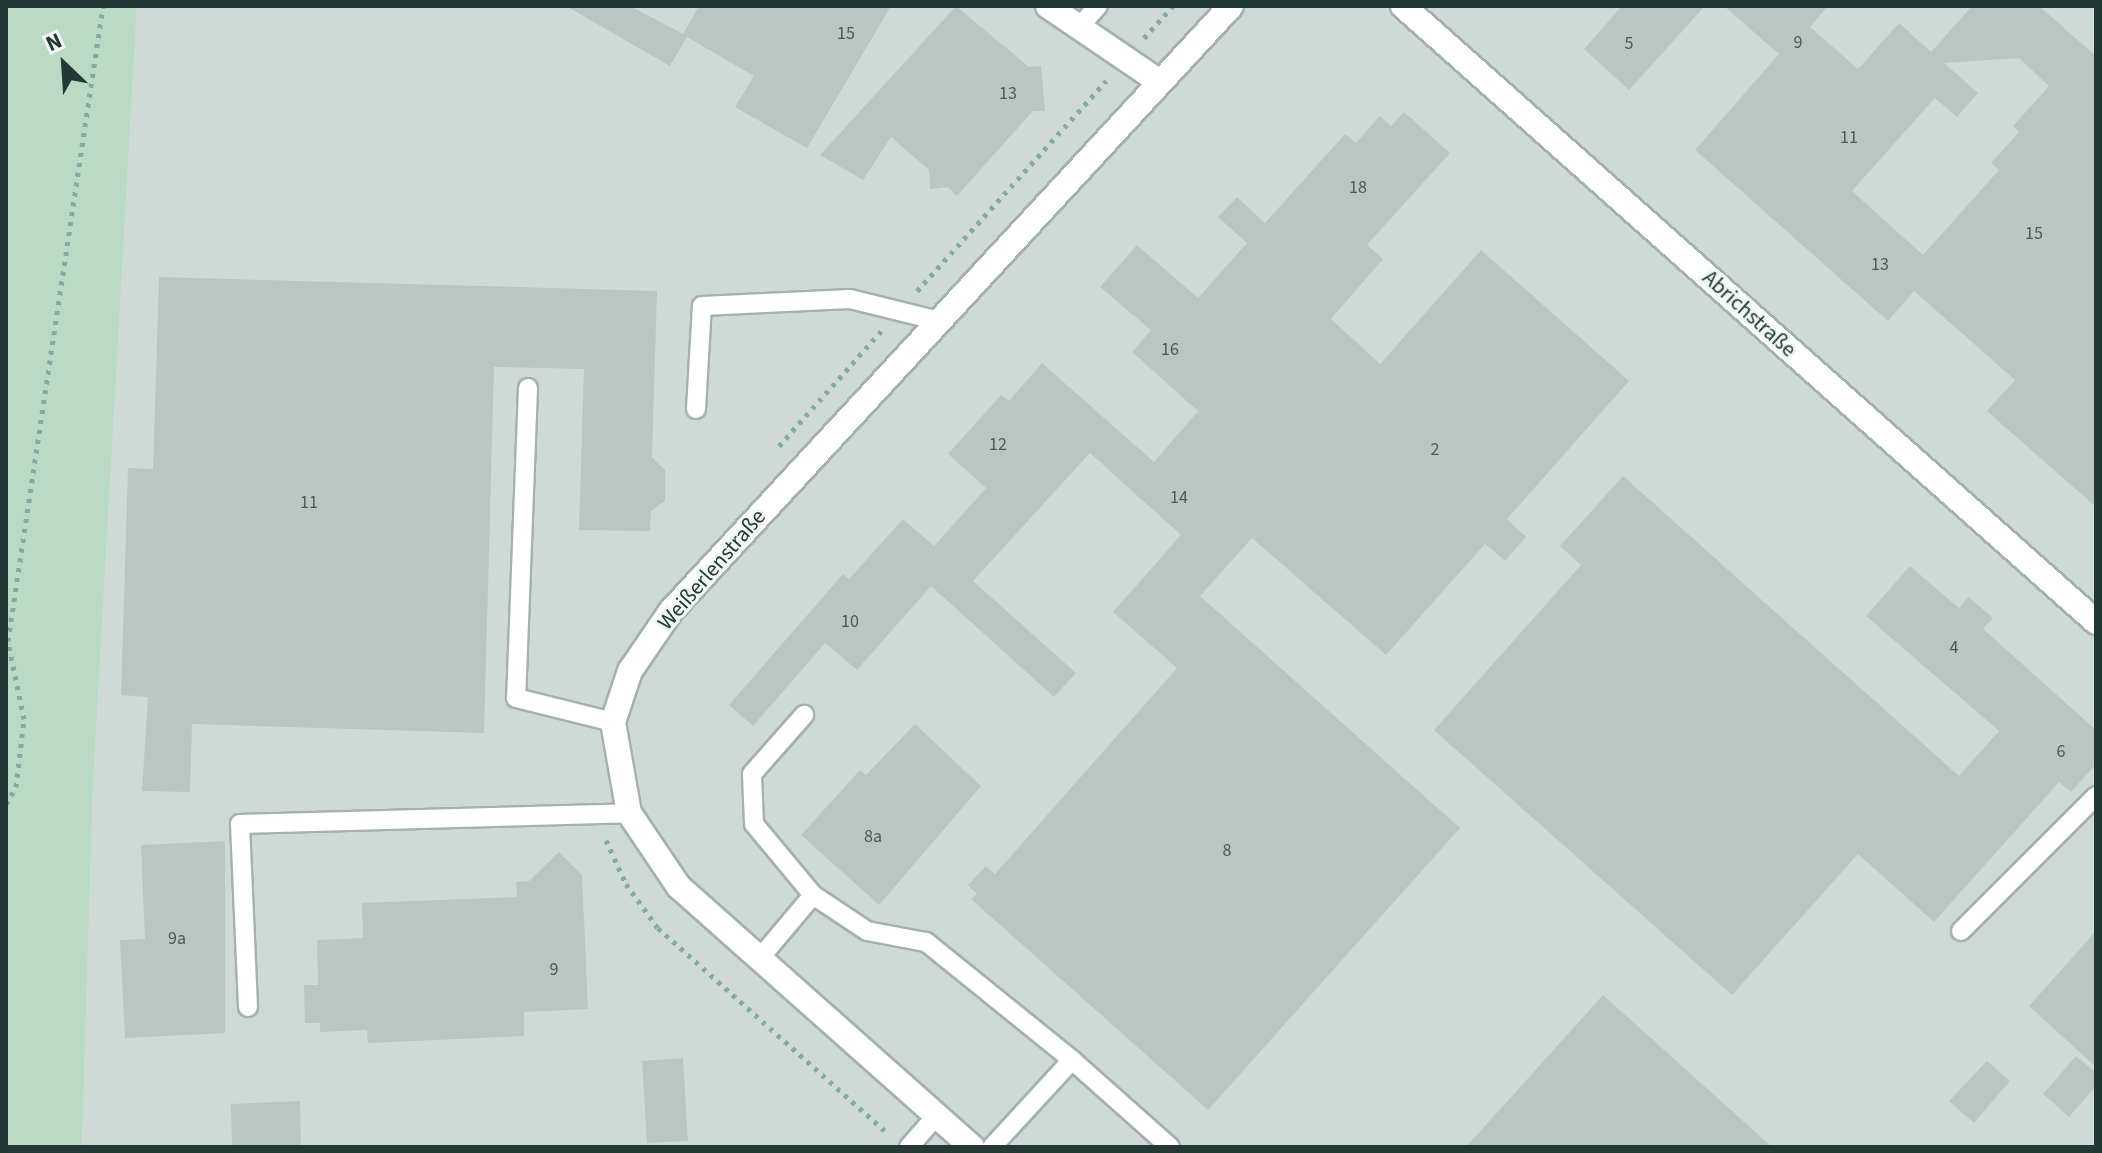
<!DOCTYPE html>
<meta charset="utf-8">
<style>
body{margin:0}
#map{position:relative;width:2102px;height:1153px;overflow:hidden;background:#e1eae7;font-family:"Source Sans 3",sans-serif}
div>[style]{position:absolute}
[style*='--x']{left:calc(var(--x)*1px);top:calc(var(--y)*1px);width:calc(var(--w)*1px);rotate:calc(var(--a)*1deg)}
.built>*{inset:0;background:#cfdad6}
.green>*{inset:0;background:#bbdac6}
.building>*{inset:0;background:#b9c7c3}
.path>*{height:5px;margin-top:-2.5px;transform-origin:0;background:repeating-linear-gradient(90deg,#83aba2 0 4px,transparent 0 10px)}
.roads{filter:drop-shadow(2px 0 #a4b1ae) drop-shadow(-2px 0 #a4b1ae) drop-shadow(0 2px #a4b1ae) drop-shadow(0 -2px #a4b1ae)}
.service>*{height:18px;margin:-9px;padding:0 9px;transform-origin:9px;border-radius:9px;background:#fff}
.minor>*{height:24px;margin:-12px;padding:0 12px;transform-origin:12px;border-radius:12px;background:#fff}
span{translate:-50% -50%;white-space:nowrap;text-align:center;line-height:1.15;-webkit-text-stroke:6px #f1f7f4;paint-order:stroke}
.number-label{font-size:18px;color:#485c58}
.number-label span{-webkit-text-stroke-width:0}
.street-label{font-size:22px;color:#233935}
.frame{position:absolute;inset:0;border:8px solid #233935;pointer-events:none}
.north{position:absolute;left:24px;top:24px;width:80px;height:80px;-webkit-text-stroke:6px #f1f7f4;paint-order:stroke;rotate:335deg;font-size:22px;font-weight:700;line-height:32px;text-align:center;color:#233935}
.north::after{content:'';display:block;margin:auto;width:28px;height:36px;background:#233935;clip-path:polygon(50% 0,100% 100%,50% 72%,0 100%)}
</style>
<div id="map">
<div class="built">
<i style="clip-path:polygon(137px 6px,2096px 6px,2096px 1147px,82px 1147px,93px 787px)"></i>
</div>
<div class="green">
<i style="clip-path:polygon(6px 6px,137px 6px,93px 787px,82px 1147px,6px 1147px)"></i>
</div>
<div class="building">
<i style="clip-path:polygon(566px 6px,630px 6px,683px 34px,699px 6px,891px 6px,807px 148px,735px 107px,754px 76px,687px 37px,670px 66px)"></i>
<i style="clip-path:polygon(956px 6px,1029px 67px,1041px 66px,1045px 111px,1033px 111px,957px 196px,948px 187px,930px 189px,929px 170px,891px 137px,863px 180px,820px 155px)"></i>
<i style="clip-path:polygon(1622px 6px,1705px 6px,1629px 90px,1584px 49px)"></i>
<i style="clip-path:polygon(evenodd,1724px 6px,1828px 6px,1810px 27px,1858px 69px,1899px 23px,1931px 52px,1972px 6px,2039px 6px,2096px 56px,2096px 507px,1987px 411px,2015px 380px,1914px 291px,1888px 321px,1695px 150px,1779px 54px,1724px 6px,2019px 58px,2049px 86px,2013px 126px,2019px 132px,1991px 163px,1999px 170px,1923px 255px,1852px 191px,1935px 98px,1957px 117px,1978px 93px,1944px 63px,2019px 58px)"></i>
<i style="clip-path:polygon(1404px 112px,1450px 153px,1367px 245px,1383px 259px,1331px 319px,1380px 364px,1481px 250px,1629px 381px,1507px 519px,1526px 537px,1505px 561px,1485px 544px,1386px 655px,1252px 538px,1200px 596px,1460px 828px,1208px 1110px,971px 899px,977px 894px,968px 885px,986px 866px,995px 874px,1177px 668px,1113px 612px,1181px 535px,1090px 453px,973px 581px,1076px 673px,1054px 697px,931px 586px,857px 670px,825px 643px,753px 726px,729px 705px,843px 574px,849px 579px,903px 519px,934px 546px,986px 488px,948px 454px,1001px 395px,1009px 401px,1042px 363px,1154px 462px,1198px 411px,1132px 352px,1151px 330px,1100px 287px,1137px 245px,1198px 298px,1247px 243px,1218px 217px,1237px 197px,1265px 223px,1345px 134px,1356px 143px,1380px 116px,1391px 126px)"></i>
<i style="clip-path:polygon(159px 277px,657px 291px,652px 457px,665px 470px,665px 501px,651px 511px,650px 531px,579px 530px,584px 369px,494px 367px,484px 733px,192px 724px,190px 792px,142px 791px,148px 697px,121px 695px,128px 468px,153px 469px)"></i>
<i style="clip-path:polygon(1623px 476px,1959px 776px,1999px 731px,1866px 616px,1910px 566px,1959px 608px,1968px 597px,1993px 618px,1983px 629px,2096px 730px,2096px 764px,2071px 792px,2059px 782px,1934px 922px,1858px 854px,1732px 995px,1434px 730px,1581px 565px,1560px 546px)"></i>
<i style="clip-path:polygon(915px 724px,981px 786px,879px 905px,801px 835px,860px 770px,866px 775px)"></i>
<i style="clip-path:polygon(225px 841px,225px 1033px,125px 1038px,120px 940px,145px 939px,141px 845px)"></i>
<i style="clip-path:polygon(559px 852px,582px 875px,588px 1009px,524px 1012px,524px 1036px,368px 1043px,367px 1030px,320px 1032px,320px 1023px,305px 1023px,304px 985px,318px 985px,317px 940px,363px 938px,362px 903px,517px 897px,516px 882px,529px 881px)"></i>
<i style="clip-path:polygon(2096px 931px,2096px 1067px,2029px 1006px)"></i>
<i style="clip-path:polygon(1603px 995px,1772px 1147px,1466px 1147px)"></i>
<i style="clip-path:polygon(2076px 1056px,2096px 1073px,2096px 1086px,2069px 1117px,2043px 1094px)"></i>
<i style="clip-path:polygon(683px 1058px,688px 1141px,647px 1143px,642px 1061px)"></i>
<i style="clip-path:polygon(1987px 1061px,2010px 1081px,1974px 1123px,1949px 1101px)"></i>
<i style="clip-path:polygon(300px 1101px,301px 1147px,232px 1147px,231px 1104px)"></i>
</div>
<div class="path">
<i style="--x:1144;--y:38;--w:43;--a:-47.8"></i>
<i style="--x:917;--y:291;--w:283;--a:-48"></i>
<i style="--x:779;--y:446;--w:154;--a:-48.4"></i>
<i style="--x:6;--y:804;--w:20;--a:-60"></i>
<i style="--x:16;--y:787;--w:68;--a:-83.3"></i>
<i style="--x:24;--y:719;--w:80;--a:-101.6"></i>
<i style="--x:8;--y:641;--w:642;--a:-81.49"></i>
<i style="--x:606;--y:840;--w:48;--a:65.6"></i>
<i style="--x:626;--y:884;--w:54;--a:54"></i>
<i style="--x:658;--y:928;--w:307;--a:41.8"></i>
</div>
<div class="roads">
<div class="service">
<i style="--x:1079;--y:27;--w:28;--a:-48"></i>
<i style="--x:528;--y:388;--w:310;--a:92.2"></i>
<i style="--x:516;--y:698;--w:100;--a:13.9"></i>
<i style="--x:696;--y:409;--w:103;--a:-86.7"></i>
<i style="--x:702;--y:306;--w:148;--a:-2.7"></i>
<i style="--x:850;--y:299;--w:92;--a:13.9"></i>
<i style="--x:813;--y:895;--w:65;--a:33.7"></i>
<i style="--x:867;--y:931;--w:60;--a:10.6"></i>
<i style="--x:926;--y:942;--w:188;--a:38.9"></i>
<i style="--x:1961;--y:931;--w:191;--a:-45"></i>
<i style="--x:760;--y:958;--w:82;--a:-49.9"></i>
<i style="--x:813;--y:895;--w:92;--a:-129.7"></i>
<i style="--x:754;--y:824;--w:50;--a:-92.3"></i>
<i style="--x:752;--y:774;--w:79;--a:-48.6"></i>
<i style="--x:248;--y:1007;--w:183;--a:-92.5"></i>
<i style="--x:240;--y:824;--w:389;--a:-1.6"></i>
<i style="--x:909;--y:1147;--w:41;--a:-48.9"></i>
<i style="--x:992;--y:1147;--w:118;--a:-47.4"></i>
<i style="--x:1072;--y:1060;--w:131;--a:41.6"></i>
</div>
<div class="minor">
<i style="--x:1048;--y:6;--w:135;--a:34.2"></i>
<i style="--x:1403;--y:6;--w:927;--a:41.63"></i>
<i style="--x:972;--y:1147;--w:392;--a:-138.4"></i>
<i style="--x:679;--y:887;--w:89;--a:-124"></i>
<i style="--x:629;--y:813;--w:92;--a:-100"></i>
<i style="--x:613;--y:722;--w:54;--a:-71.6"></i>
<i style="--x:630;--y:671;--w:73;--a:-55.7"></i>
<i style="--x:671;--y:611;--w:824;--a:-47.21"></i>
</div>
</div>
<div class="number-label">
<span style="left:846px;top:34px">15</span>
<span style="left:1798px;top:43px">9</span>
<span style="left:1629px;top:44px">5</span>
<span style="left:1008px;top:94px">13</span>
<span style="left:1849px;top:138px">11</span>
<span style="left:1358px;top:188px">18</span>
<span style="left:2034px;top:234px">15</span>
<span style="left:1880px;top:265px">13</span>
<span style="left:1170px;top:350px">16</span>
<span style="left:998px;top:445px">12</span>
<span style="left:1435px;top:450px">2</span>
<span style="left:1179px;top:498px">14</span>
<span style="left:309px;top:503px">11</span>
<span style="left:850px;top:622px">10</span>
<span style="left:1954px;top:648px">4</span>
<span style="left:2061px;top:752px">6</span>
<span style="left:873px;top:837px">8a</span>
<span style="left:1227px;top:851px">8</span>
<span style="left:177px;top:939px">9a</span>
<span style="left:554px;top:970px">9</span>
</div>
<div class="street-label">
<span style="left:1749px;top:314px;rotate:42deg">Abrichstraße</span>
<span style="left:712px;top:570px;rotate:-49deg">Weißerlenstraße</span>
</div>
<div class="frame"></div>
<div class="north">N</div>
</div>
